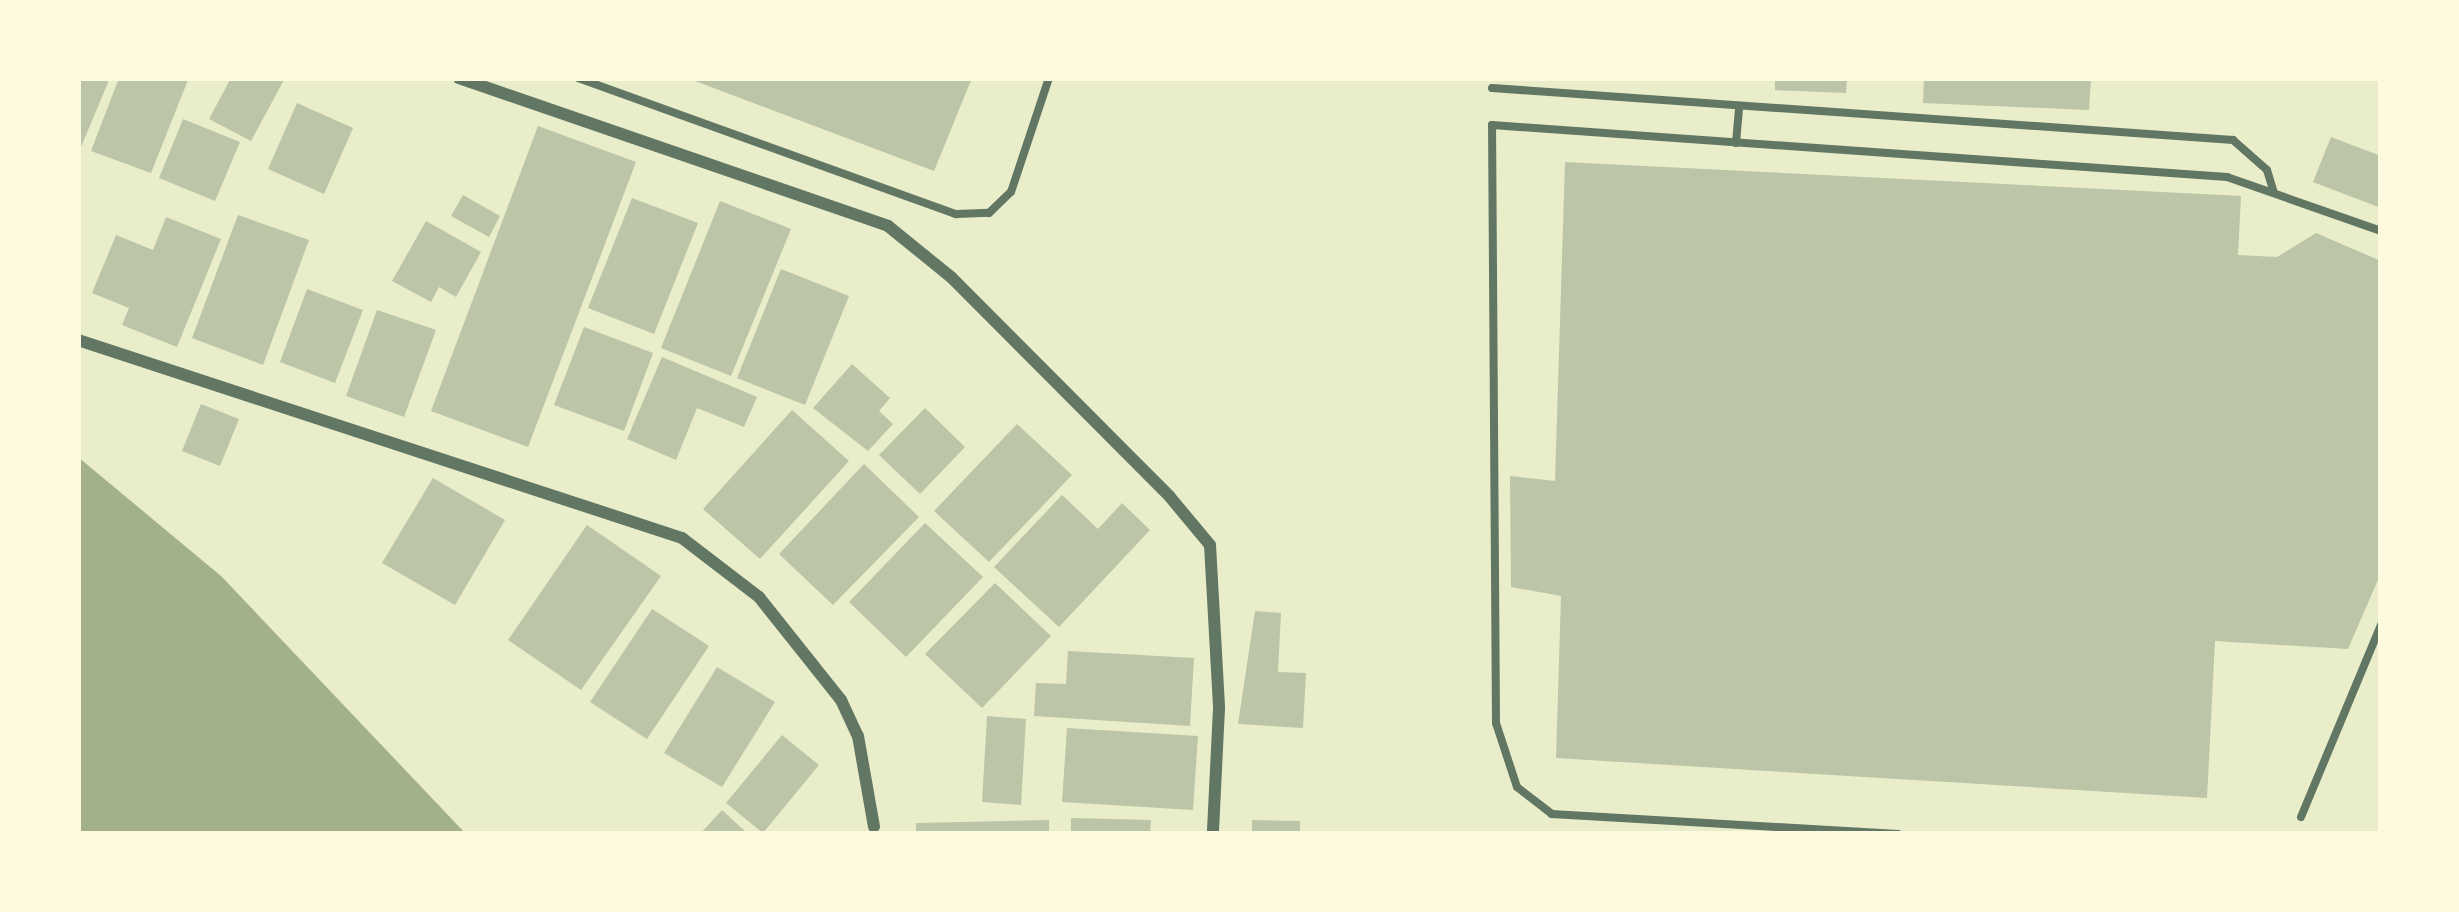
<!DOCTYPE html>
<style>
body{margin:0}
#map{position:relative;width:2459px;height:912px;overflow:hidden;background:#e9edc9;font-family:"Source Serif 4",serif}
div>[style]{position:absolute}
[style*='--x']{left:calc(var(--x)*1px);top:calc(var(--y)*1px);width:calc(var(--w)*1px);rotate:calc(var(--a)*1deg)}
.water>*{inset:0;background:#a3b18a}
.building>*{inset:0;background:#bcc5a7}
.service>*{height:8px;margin:-4px;padding:0 4px;transform-origin:4px;border-radius:4px;background:#617663}
.minor>*{height:12px;margin:-6px;padding:0 6px;transform-origin:6px;border-radius:6px;background:#617663}
span{translate:-50% -50%;white-space:nowrap;text-align:center;line-height:1.15;-webkit-text-stroke:12px #fefae0;paint-order:stroke}
.frame{position:absolute;inset:0;border:81px solid #fefae0;pointer-events:none}
</style>
<div id="map">
<div class="water">
<i style="clip-path:polygon(78px 457px,221px 576px,466px 834px,78px 834px)"></i>
</div>
<div class="building">
<i style="clip-path:polygon(78px 78px,110px 78px,78px 154px)"></i>
<i style="clip-path:polygon(119px 78px,188px 80px,151px 173px,91px 151px)"></i>
<i style="clip-path:polygon(231px 78px,285px 78px,251px 141px,209px 119px)"></i>
<i style="clip-path:polygon(687px 78px,972px 78px,934px 171px)"></i>
<i style="clip-path:polygon(1775px 78px,1847px 78px,1846px 93px,1775px 90px)"></i>
<i style="clip-path:polygon(1924px 78px,2091px 78px,2089px 110px,1923px 103px)"></i>
<i style="clip-path:polygon(297px 103px,353px 128px,324px 194px,268px 169px)"></i>
<i style="clip-path:polygon(183px 119px,240px 142px,215px 201px,159px 178px)"></i>
<i style="clip-path:polygon(538px 126px,636px 162px,528px 447px,431px 411px)"></i>
<i style="clip-path:polygon(2331px 137px,2381px 156px,2381px 208px,2313px 182px)"></i>
<i style="clip-path:polygon(1565px 162px,2241px 196px,2238px 255px,2277px 257px,2316px 233px,2381px 261px,2381px 573px,2348px 649px,2215px 641px,2207px 798px,1556px 758px,1561px 596px,1511px 587px,1510px 476px,1555px 481px)"></i>
<i style="clip-path:polygon(463px 195px,500px 216px,489px 237px,451px 216px)"></i>
<i style="clip-path:polygon(632px 198px,698px 223px,654px 334px,588px 308px)"></i>
<i style="clip-path:polygon(720px 201px,791px 229px,731px 376px,661px 348px)"></i>
<i style="clip-path:polygon(238px 215px,309px 240px,263px 365px,192px 338px)"></i>
<i style="clip-path:polygon(166px 217px,221px 239px,177px 347px,122px 325px,129px 308px,92px 293px,116px 235px,153px 250px)"></i>
<i style="clip-path:polygon(426px 221px,481px 252px,456px 297px,439px 287px,431px 302px,392px 281px)"></i>
<i style="clip-path:polygon(781px 269px,849px 296px,805px 405px,737px 378px)"></i>
<i style="clip-path:polygon(307px 289px,363px 310px,335px 383px,280px 362px)"></i>
<i style="clip-path:polygon(377px 310px,436px 330px,404px 417px,346px 396px)"></i>
<i style="clip-path:polygon(584px 327px,653px 353px,624px 431px,554px 405px)"></i>
<i style="clip-path:polygon(662px 357px,757px 397px,744px 427px,697px 408px,676px 460px,627px 439px)"></i>
<i style="clip-path:polygon(852px 364px,890px 398px,879px 411px,893px 424px,868px 451px,813px 408px)"></i>
<i style="clip-path:polygon(201px 404px,239px 419px,220px 466px,182px 451px)"></i>
<i style="clip-path:polygon(925px 408px,965px 447px,920px 494px,879px 455px)"></i>
<i style="clip-path:polygon(792px 410px,849px 461px,760px 559px,703px 509px)"></i>
<i style="clip-path:polygon(1017px 424px,1072px 475px,989px 562px,934px 511px)"></i>
<i style="clip-path:polygon(864px 464px,919px 517px,833px 605px,779px 554px)"></i>
<i style="clip-path:polygon(433px 478px,505px 520px,455px 605px,382px 563px)"></i>
<i style="clip-path:polygon(1062px 495px,1098px 529px,1122px 503px,1150px 530px,1059px 627px,994px 567px)"></i>
<i style="clip-path:polygon(925px 523px,983px 577px,906px 657px,849px 602px)"></i>
<i style="clip-path:polygon(587px 525px,661px 576px,581px 690px,508px 640px)"></i>
<i style="clip-path:polygon(995px 583px,1051px 636px,982px 708px,925px 654px)"></i>
<i style="clip-path:polygon(652px 609px,709px 646px,647px 739px,590px 702px)"></i>
<i style="clip-path:polygon(1255px 611px,1281px 613px,1278px 672px,1306px 673px,1303px 728px,1238px 724px)"></i>
<i style="clip-path:polygon(1068px 651px,1194px 658px,1190px 726px,1034px 716px,1036px 683px,1066px 684px)"></i>
<i style="clip-path:polygon(717px 667px,775px 702px,722px 787px,664px 753px)"></i>
<i style="clip-path:polygon(987px 716px,1026px 719px,1021px 805px,982px 802px)"></i>
<i style="clip-path:polygon(1067px 728px,1198px 736px,1193px 810px,1062px 802px)"></i>
<i style="clip-path:polygon(782px 735px,819px 765px,763px 833px,726px 803px)"></i>
<i style="clip-path:polygon(722px 810px,748px 834px,700px 834px)"></i>
<i style="clip-path:polygon(1071px 818px,1151px 820px,1150px 834px,1071px 834px)"></i>
<i style="clip-path:polygon(1049px 820px,1049px 834px,916px 834px,916px 823px)"></i>
<i style="clip-path:polygon(1252px 820px,1300px 821px,1300px 834px,1252px 834px)"></i>
</div>
<div class="service">
<i style="--x:578;--y:78;--w:402;--a:19.8"></i>
<i style="--x:956;--y:214;--w:33;--a:-2"></i>
<i style="--x:989;--y:213;--w:30;--a:-44"></i>
<i style="--x:1011;--y:192;--w:120;--a:-71.6"></i>
<i style="--x:1492;--y:88;--w:743;--a:4.01"></i>
<i style="--x:2233;--y:140;--w:45;--a:41.4"></i>
<i style="--x:2267;--y:170;--w:21;--a:73"></i>
<i style="--x:1736;--y:143;--w:37;--a:-85"></i>
<i style="--x:2301;--y:817;--w:208;--a:-67.4"></i>
<i style="--x:1898;--y:834;--w:347;--a:-176.7"></i>
<i style="--x:1552;--y:814;--w:44;--a:-142.4"></i>
<i style="--x:1517;--y:787;--w:67;--a:-108.2"></i>
<i style="--x:1496;--y:723;--w:598;--a:-90.38"></i>
<i style="--x:1492;--y:125;--w:737;--a:4.05"></i>
<i style="--x:2227;--y:177;--w:163;--a:19.3"></i>
</div>
<div class="minor">
<i style="--x:459;--y:78;--w:454;--a:19"></i>
<i style="--x:888;--y:226;--w:81;--a:39"></i>
<i style="--x:951;--y:277;--w:310;--a:45.1"></i>
<i style="--x:1170;--y:497;--w:62;--a:50.2"></i>
<i style="--x:1210;--y:545;--w:163;--a:86.8"></i>
<i style="--x:1219;--y:708;--w:124;--a:92.8"></i>
<i style="--x:78;--y:340;--w:636;--a:18.15"></i>
<i style="--x:682;--y:538;--w:97;--a:37.5"></i>
<i style="--x:759;--y:597;--w:132;--a:51.5"></i>
<i style="--x:841;--y:700;--w:40;--a:65"></i>
<i style="--x:858;--y:736;--w:92;--a:80"></i>
</div>
<div class="frame"></div>
</div>
